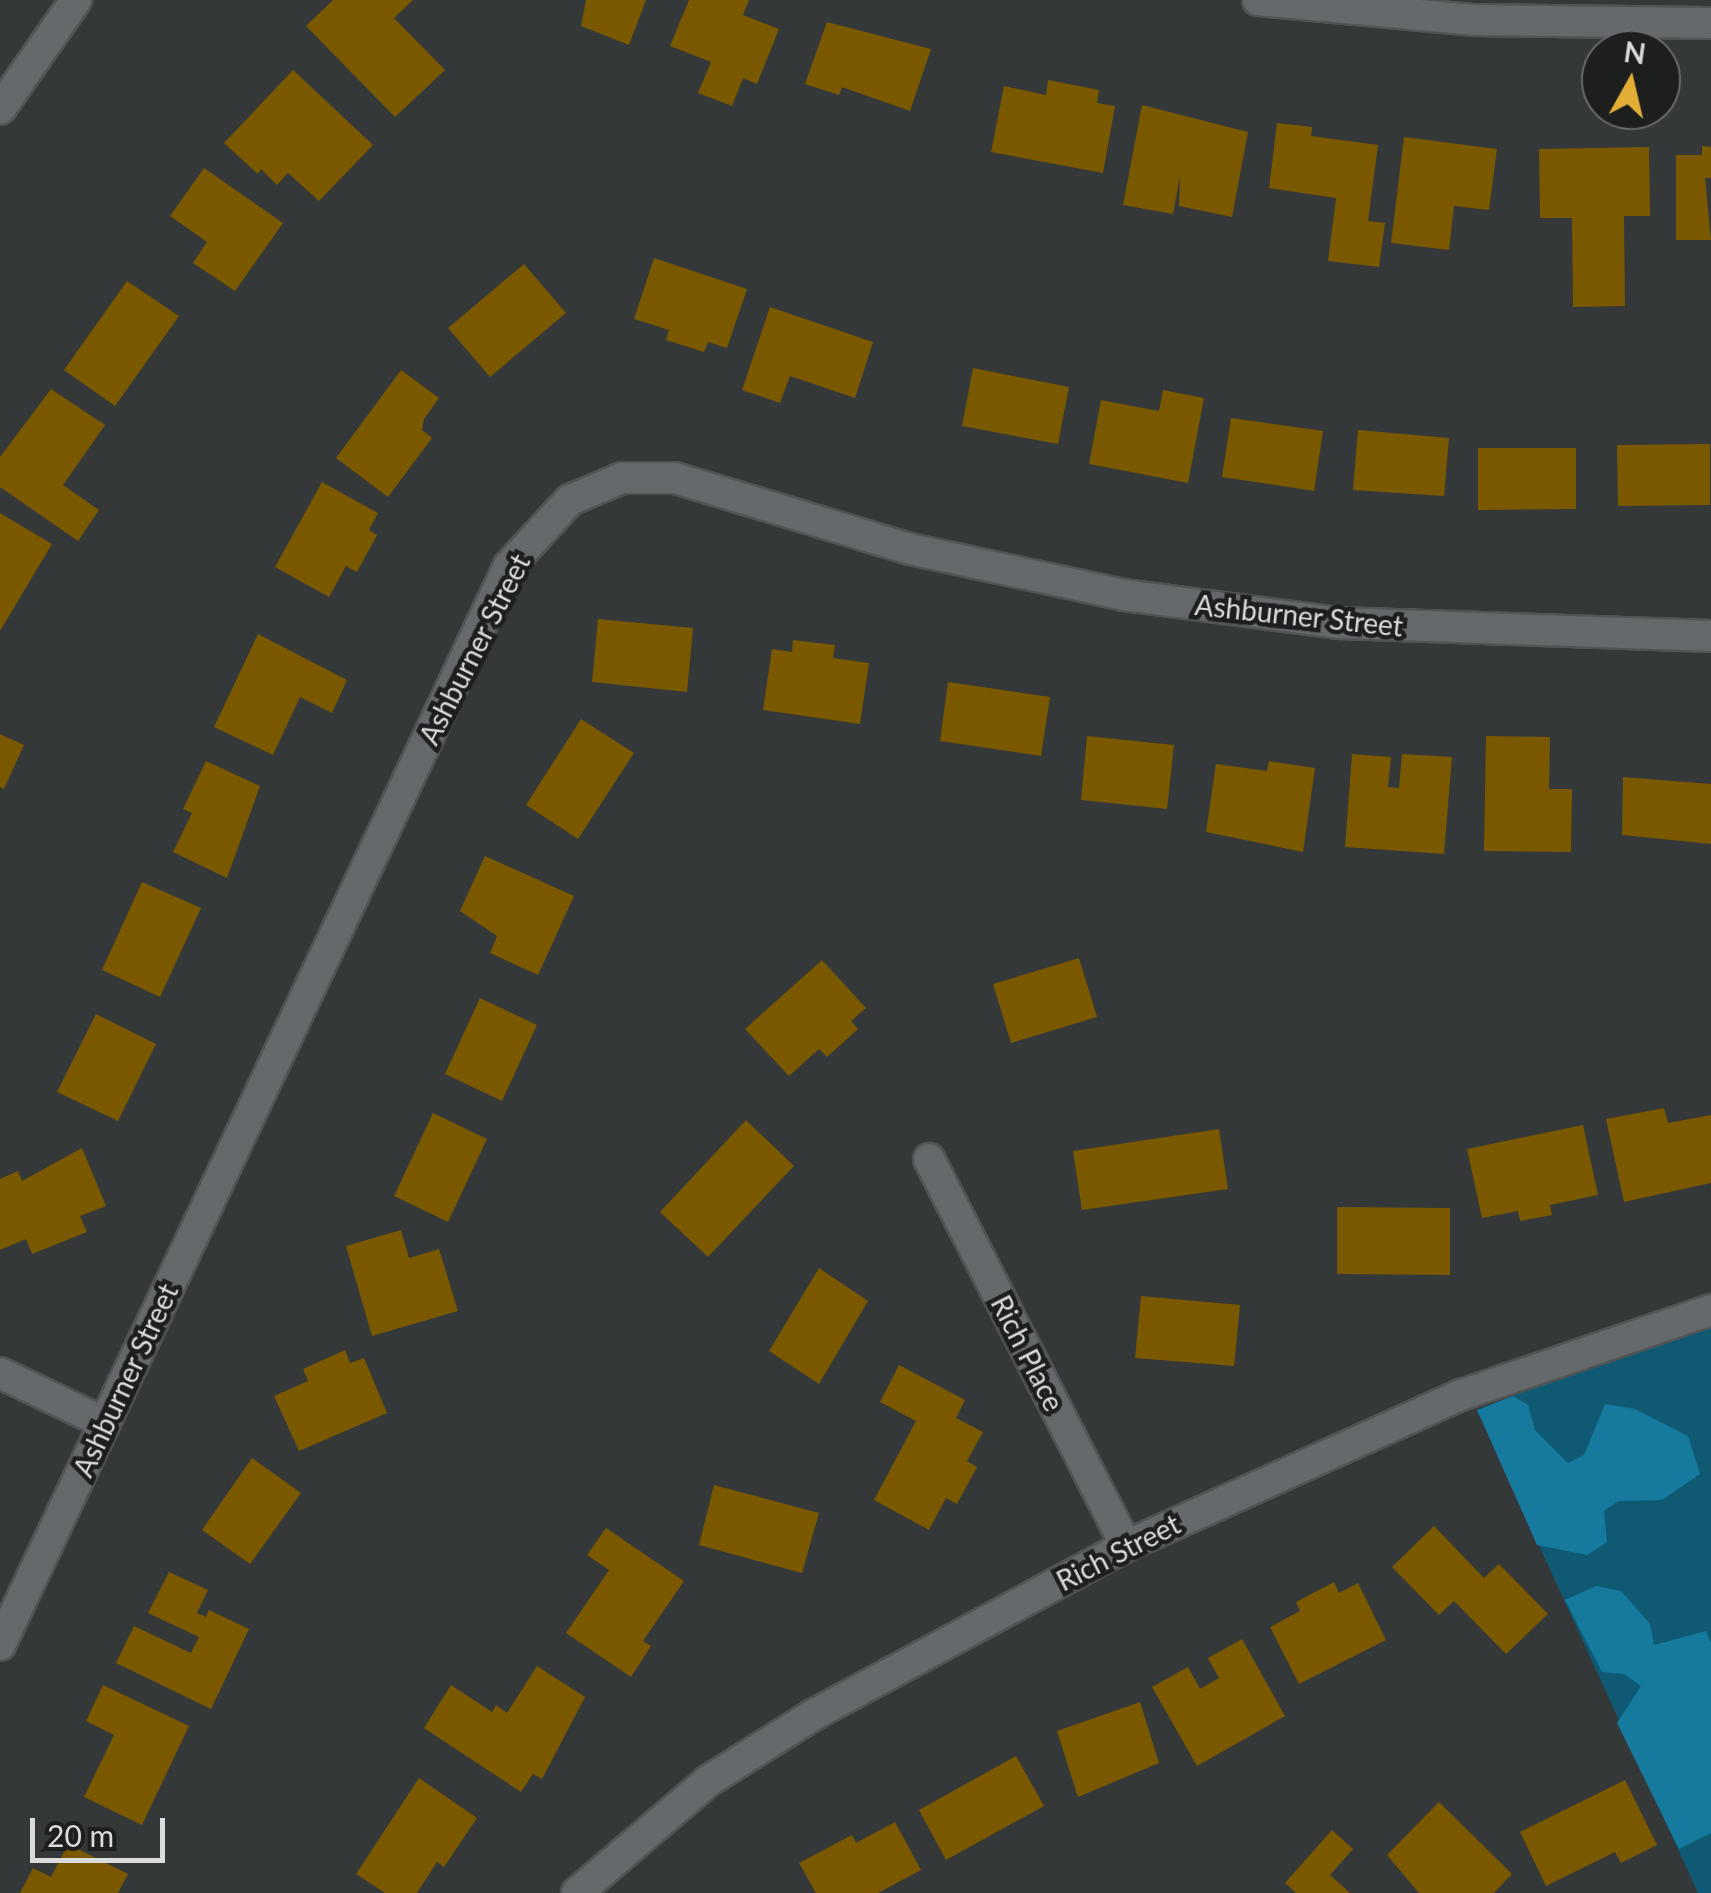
<!DOCTYPE html>
<style>
body{margin:0}
#map{position:relative;width:1711px;height:1893px;overflow:hidden;background:#343839;font-family:Lato,sans-serif}
div>[style]{position:absolute}
[style*='--x']{left:calc(var(--x)*1px);top:calc(var(--y)*1px);width:calc(var(--w)*1px);rotate:calc(var(--a)*1deg)}
.green>*{inset:0;background:#0f5973}
.forest>*{inset:0;background:#157a9d}
.building>*{inset:0;background:#795800}
.roads{filter:drop-shadow(2px 0 #515455) drop-shadow(-2px 0 #515455) drop-shadow(0 2px #515455) drop-shadow(0 -2px #515455)}
.minor>*{height:30px;margin:-15px;padding:0 15px;transform-origin:15px;border-radius:15px;background:#65696b}
span{translate:-50% -50%;white-space:nowrap;text-align:center;line-height:1.15;-webkit-text-stroke:9px #1d1f1f;paint-order:stroke}
.street-label{font-size:28px;color:#d9dbdc}
.north{position:absolute;left:1581px;top:30px;width:100px;height:100px;box-sizing:border-box;background:#1d1f1f;border:2px solid #686a6b;border-radius:50%;rotate:8deg;font-size:28px;font-weight:700;line-height:40px;text-align:center;color:#d9dbdc}
.north::after{content:'';display:block;margin:auto;width:35px;height:45px;background:#e3ae35;clip-path:polygon(50% 0,100% 100%,50% 72%,0 100%)}
.scale{position:absolute;left:30px;top:1818px;width:135px;height:45px;box-sizing:border-box;border:5px solid #d9dbdc;border-top:0;padding-left:12px;font-size:30px;line-height:35px;white-space:nowrap;color:#d9dbdc;-webkit-text-stroke:8px #1d1f1f;paint-order:stroke}
</style>
<div id="map">
<div class="green">
<i style="clip-path:polygon(1711px 1327px,1711px 1893px,1698px 1893px,1477px 1410px,1620px 1354px)"></i>
</div>
<div class="forest">
<i style="clip-path:polygon(1513px 1396px,1528px 1405px,1535px 1430px,1568px 1463px,1584px 1455px,1605px 1404px,1635px 1409px,1688px 1436px,1700px 1474px,1662px 1500px,1618px 1501px,1604px 1511px,1607px 1542px,1587px 1555px,1537px 1545px,1477px 1410px)"></i>
<i style="clip-path:polygon(1596px 1586px,1621px 1591px,1650px 1624px,1654px 1645px,1706px 1631px,1711px 1643px,1711px 1833px,1679px 1849px,1617px 1723px,1641px 1686px,1624px 1674px,1602px 1672px,1565px 1600px)"></i>
</div>
<div class="building">
<i style="clip-path:polygon(333px 0,413px 0,394px 18px,445px 70px,395px 117px,306px 26px)"></i>
<i style="clip-path:polygon(586px 0,646px 0,629px 45px,581px 26px)"></i>
<i style="clip-path:polygon(689px 0,749px 0,743px 15px,779px 29px,757px 84px,743px 78px,732px 106px,698px 93px,711px 62px,670px 46px)"></i>
<i style="clip-path:polygon(827px 22px,931px 49px,910px 111px,842px 87px,839px 95px,805px 84px)"></i>
<i style="clip-path:polygon(293px 70px,373px 145px,319px 201px,288px 173px,277px 185px,261px 169px,258px 174px,224px 143px)"></i>
<i style="clip-path:polygon(1048px 80px,1099px 90px,1097px 103px,1115px 106px,1103px 173px,991px 152px,1004px 86px,1046px 95px)"></i>
<i style="clip-path:polygon(1142px 105px,1248px 132px,1232px 217px,1179px 206px,1180px 176px,1173px 214px,1123px 205px)"></i>
<i style="clip-path:polygon(1277px 123px,1312px 127px,1311px 136px,1378px 145px,1368px 221px,1385px 223px,1379px 267px,1328px 261px,1336px 198px,1269px 188px)"></i>
<i style="clip-path:polygon(1404px 137px,1497px 149px,1489px 210px,1454px 206px,1449px 250px,1391px 243px)"></i>
<i style="clip-path:polygon(1702px 146px,1711px 147px,1711px 178px,1705px 178px,1711px 240px,1676px 240px,1676px 155px,1702px 155px)"></i>
<i style="clip-path:polygon(1649px 147px,1650px 216px,1624px 216px,1625px 306px,1573px 307px,1572px 218px,1540px 218px,1539px 149px)"></i>
<i style="clip-path:polygon(204px 168px,283px 223px,235px 291px,193px 263px,207px 242px,170px 216px)"></i>
<i style="clip-path:polygon(654px 258px,747px 289px,727px 348px,708px 342px,704px 352px,666px 340px,669px 330px,634px 319px)"></i>
<i style="clip-path:polygon(524px 264px,566px 313px,490px 377px,448px 328px)"></i>
<i style="clip-path:polygon(127px 281px,179px 316px,115px 406px,64px 370px)"></i>
<i style="clip-path:polygon(770px 307px,873px 342px,855px 398px,790px 376px,780px 403px,742px 390px)"></i>
<i style="clip-path:polygon(973px 368px,1069px 387px,1058px 444px,962px 426px)"></i>
<i style="clip-path:polygon(401px 370px,439px 398px,424px 419px,422px 430px,432px 438px,388px 497px,336px 458px)"></i>
<i style="clip-path:polygon(51px 389px,105px 425px,63px 485px,99px 510px,78px 541px,0 487px,0 457px)"></i>
<i style="clip-path:polygon(1163px 390px,1204px 398px,1188px 483px,1089px 464px,1101px 400px,1159px 411px)"></i>
<i style="clip-path:polygon(1231px 418px,1323px 431px,1314px 491px,1222px 477px)"></i>
<i style="clip-path:polygon(1358px 430px,1449px 438px,1444px 496px,1353px 490px)"></i>
<i style="clip-path:polygon(1710px 444px,1710px 505px,1618px 506px,1617px 445px)"></i>
<i style="clip-path:polygon(1478px 448px,1576px 448px,1576px 509px,1478px 510px)"></i>
<i style="clip-path:polygon(322px 482px,378px 513px,369px 530px,377px 535px,357px 572px,346px 566px,329px 597px,275px 567px)"></i>
<i style="clip-path:polygon(0 513px,52px 544px,0 631px)"></i>
<i style="clip-path:polygon(598px 619px,693px 628px,687px 692px,592px 682px)"></i>
<i style="clip-path:polygon(258px 634px,347px 680px,332px 713px,300px 697px,273px 755px,214px 727px)"></i>
<i style="clip-path:polygon(793px 640px,835px 645px,833px 658px,869px 663px,860px 724px,763px 710px,772px 649px,792px 652px)"></i>
<i style="clip-path:polygon(948px 682px,1050px 697px,1041px 756px,940px 741px)"></i>
<i style="clip-path:polygon(581px 719px,634px 753px,578px 839px,526px 805px)"></i>
<i style="clip-path:polygon(0 734px,24px 745px,4px 789px,0 787px)"></i>
<i style="clip-path:polygon(1087px 736px,1174px 745px,1167px 809px,1081px 800px)"></i>
<i style="clip-path:polygon(1486px 736px,1550px 737px,1549px 789px,1572px 789px,1571px 852px,1484px 851px)"></i>
<i style="clip-path:polygon(1352px 754px,1391px 757px,1388px 787px,1399px 788px,1402px 754px,1452px 757px,1444px 854px,1345px 847px)"></i>
<i style="clip-path:polygon(206px 761px,260px 786px,227px 878px,173px 852px,192px 813px,183px 809px)"></i>
<i style="clip-path:polygon(1269px 761px,1315px 768px,1303px 852px,1206px 832px,1216px 764px,1267px 771px)"></i>
<i style="clip-path:polygon(1623px 777px,1711px 784px,1711px 844px,1622px 835px)"></i>
<i style="clip-path:polygon(485px 856px,574px 896px,538px 975px,490px 953px,497px 936px,460px 911px)"></i>
<i style="clip-path:polygon(142px 882px,201px 908px,160px 997px,102px 970px)"></i>
<i style="clip-path:polygon(1079px 958px,1097px 1017px,1011px 1043px,993px 984px)"></i>
<i style="clip-path:polygon(822px 960px,866px 1008px,851px 1021px,858px 1029px,827px 1057px,819px 1049px,789px 1076px,745px 1029px)"></i>
<i style="clip-path:polygon(480px 998px,537px 1025px,502px 1101px,445px 1074px)"></i>
<i style="clip-path:polygon(96px 1014px,156px 1044px,118px 1121px,57px 1092px)"></i>
<i style="clip-path:polygon(1664px 1108px,1668px 1123px,1711px 1115px,1711px 1183px,1624px 1202px,1606px 1119px)"></i>
<i style="clip-path:polygon(433px 1113px,487px 1139px,448px 1222px,394px 1196px)"></i>
<i style="clip-path:polygon(746px 1120px,794px 1166px,708px 1257px,660px 1212px)"></i>
<i style="clip-path:polygon(1583px 1125px,1598px 1195px,1550px 1205px,1552px 1215px,1520px 1221px,1518px 1211px,1482px 1218px,1467px 1149px)"></i>
<i style="clip-path:polygon(1219px 1129px,1228px 1189px,1082px 1210px,1073px 1151px)"></i>
<i style="clip-path:polygon(82px 1148px,106px 1206px,80px 1216px,87px 1232px,32px 1254px,26px 1239px,0 1250px,0 1179px,18px 1171px,22px 1181px)"></i>
<i style="clip-path:polygon(1337px 1207px,1450px 1208px,1450px 1275px,1337px 1274px)"></i>
<i style="clip-path:polygon(401px 1230px,409px 1258px,439px 1249px,458px 1311px,372px 1336px,346px 1246px)"></i>
<i style="clip-path:polygon(819px 1268px,868px 1301px,819px 1384px,769px 1351px)"></i>
<i style="clip-path:polygon(1141px 1296px,1240px 1305px,1234px 1366px,1135px 1358px)"></i>
<i style="clip-path:polygon(345px 1350px,350px 1363px,364px 1358px,387px 1413px,299px 1451px,274px 1396px,308px 1381px,303px 1369px)"></i>
<i style="clip-path:polygon(899px 1365px,965px 1400px,956px 1418px,983px 1432px,967px 1461px,977px 1467px,957px 1504px,946px 1498px,929px 1530px,874px 1500px,916px 1421px,880px 1402px)"></i>
<i style="clip-path:polygon(252px 1458px,301px 1493px,250px 1564px,202px 1530px)"></i>
<i style="clip-path:polygon(714px 1485px,819px 1513px,802px 1573px,699px 1545px)"></i>
<i style="clip-path:polygon(1434px 1526px,1484px 1578px,1499px 1564px,1548px 1614px,1506px 1654px,1454px 1601px,1439px 1615px,1392px 1567px)"></i>
<i style="clip-path:polygon(606px 1528px,684px 1581px,643px 1641px,651px 1646px,631px 1677px,566px 1633px,609px 1570px,587px 1555px)"></i>
<i style="clip-path:polygon(169px 1572px,208px 1590px,197px 1613px,206px 1617px,209px 1610px,249px 1629px,211px 1709px,116px 1663px,134px 1626px,191px 1653px,199px 1637px,148px 1613px)"></i>
<i style="clip-path:polygon(1334px 1582px,1339px 1593px,1358px 1583px,1386px 1640px,1299px 1684px,1270px 1627px,1300px 1611px,1296px 1602px)"></i>
<i style="clip-path:polygon(1242px 1639px,1285px 1716px,1197px 1766px,1152px 1687px,1188px 1667px,1200px 1689px,1219px 1678px,1208px 1658px)"></i>
<i style="clip-path:polygon(537px 1666px,585px 1697px,542px 1779px,533px 1774px,521px 1792px,424px 1728px,451px 1685px,492px 1712px,496px 1705px,507px 1713px)"></i>
<i style="clip-path:polygon(103px 1685px,189px 1726px,142px 1825px,84px 1797px,114px 1735px,86px 1721px)"></i>
<i style="clip-path:polygon(1140px 1702px,1159px 1763px,1078px 1797px,1057px 1731px)"></i>
<i style="clip-path:polygon(1016px 1756px,1044px 1806px,946px 1860px,919px 1810px)"></i>
<i style="clip-path:polygon(419px 1778px,477px 1818px,444px 1867px,437px 1862px,417px 1893px,385px 1893px,356px 1874px)"></i>
<i style="clip-path:polygon(1625px 1780px,1657px 1845px,1621px 1863px,1615px 1852px,1546px 1886px,1520px 1832px)"></i>
<i style="clip-path:polygon(1439px 1802px,1512px 1874px,1494px 1893px,1419px 1893px,1387px 1855px)"></i>
<i style="clip-path:polygon(895px 1822px,921px 1870px,878px 1893px,816px 1893px,799px 1863px,852px 1835px,856px 1843px)"></i>
<i style="clip-path:polygon(1332px 1830px,1353px 1849px,1330px 1875px,1350px 1893px,1296px 1893px,1285px 1883px)"></i>
<i style="clip-path:polygon(68px 1844px,128px 1874px,118px 1893px,20px 1893px,33px 1868px,51px 1877px)"></i>
</div>
<div class="roads">
<div class="minor">
<i style="--x:1258;--y:0;--w:215;--a:5.3"></i>
<i style="--x:1472;--y:20;--w:239;--a:0.7"></i>
<i style="--x:0;--y:109;--w:133;--a:-55.1"></i>
<i style="--x:929;--y:1159;--w:434;--a:63"></i>
<i style="--x:0;--y:1373;--w:116;--a:25.5"></i>
<i style="--x:0;--y:1645;--w:1193;--a:-64.75"></i>
<i style="--x:509;--y:566;--w:90;--a:-47.3"></i>
<i style="--x:570;--y:500;--w:56;--a:-22.9"></i>
<i style="--x:622;--y:478;--w:53;--a:0"></i>
<i style="--x:675;--y:478;--w:245;--a:16.8"></i>
<i style="--x:910;--y:549;--w:219;--a:12.1"></i>
<i style="--x:1124;--y:595;--w:218;--a:7.4"></i>
<i style="--x:1340;--y:623;--w:371;--a:2"></i>
<i style="--x:577;--y:1893;--w:172;--a:-40.5"></i>
<i style="--x:708;--y:1781;--w:126;--a:-32.1"></i>
<i style="--x:815;--y:1714;--w:353;--a:-28.4"></i>
<i style="--x:1126;--y:1546;--w:367;--a:-24.3"></i>
<i style="--x:1461;--y:1395;--w:264;--a:-18.8"></i>
</div>
</div>
<div class="street-label">
<span style="left:1299px;top:615px;rotate:6deg">Ashburner Street</span>
<span style="left:474px;top:649px;rotate:-63deg">Ashburner Street</span>
<span style="left:1028px;top:1353px;rotate:63deg">Rich Place</span>
<span style="left:125px;top:1380px;rotate:-65deg">Ashburner Street</span>
<span style="left:1118px;top:1552px;rotate:-27deg">Rich Street</span>
</div>
<div class="north">N</div>
<div class="scale">20 m</div>
</div>
